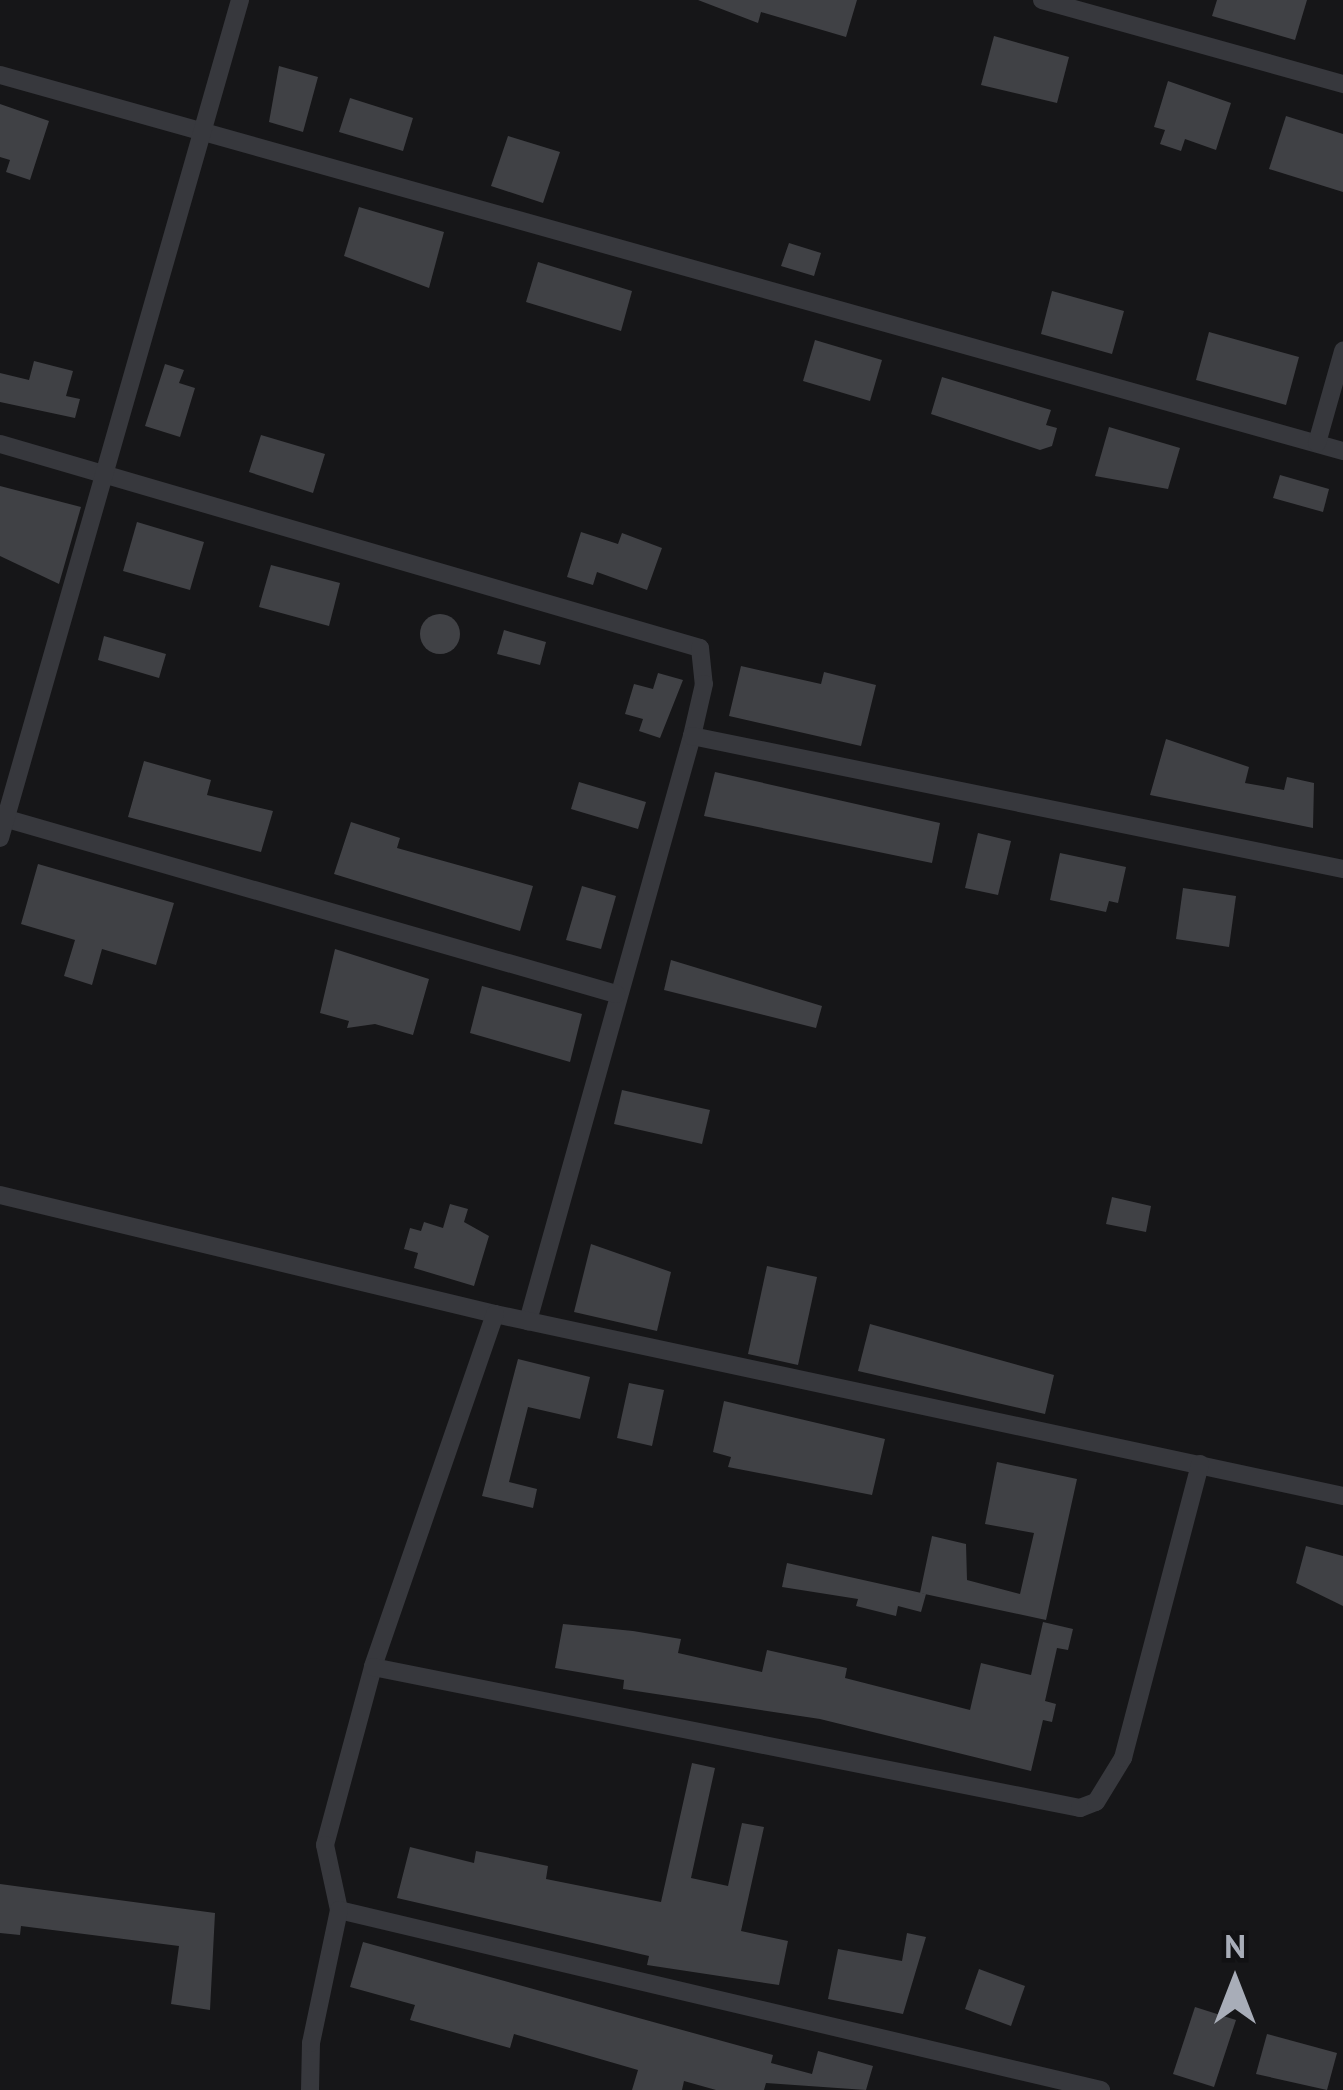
<!DOCTYPE html>
<style>
body{margin:0}
#map{position:relative;width:1343px;height:2090px;overflow:hidden;background:#161618;font-family:"PT Sans",sans-serif}
div>[style]{position:absolute}
[style*='--x']{left:calc(var(--x)*1px);top:calc(var(--y)*1px);width:calc(var(--w)*1px);rotate:calc(var(--a)*1deg)}
.building>*{inset:0;background:#404145}
.round{border-radius:50%}
.minor>*{height:18px;margin:-9px;padding:0 9px;transform-origin:9px;border-radius:9px;background:#37383d}
span{translate:-50% -50%;white-space:nowrap;text-align:center;line-height:1.15;-webkit-text-stroke:9px #111113;paint-order:stroke}
.north{position:absolute;left:1175px;top:1922px;width:120px;height:120px;-webkit-text-stroke:9px #111113;paint-order:stroke;rotate:0deg;font-size:33px;font-weight:700;line-height:48px;text-align:center;color:#a8adb8}
.north::after{content:'';display:block;margin:auto;width:42px;height:54px;background:#a8adb8;clip-path:polygon(50% 0,100% 100%,50% 72%,0 100%)}
</style>
<div id="map">
<div class="building">
<i style="clip-path:polygon(698px 0,857px 0,846px 37px,761px 12px,758px 23px)"></i>
<i style="clip-path:polygon(1217px 0,1307px 0,1295px 40px,1212px 16px)"></i>
<i style="clip-path:polygon(994px 36px,1069px 57px,1057px 103px,981px 85px)"></i>
<i style="clip-path:polygon(279px 66px,318px 77px,303px 132px,269px 122px)"></i>
<i style="clip-path:polygon(1168px 81px,1231px 103px,1216px 150px,1185px 139px,1181px 151px,1160px 144px,1165px 130px,1154px 127px)"></i>
<i style="clip-path:polygon(350px 98px,413px 118px,403px 151px,339px 132px)"></i>
<i style="clip-path:polygon(0 104px,49px 121px,30px 180px,6px 172px,10px 160px,0 157px)"></i>
<i style="clip-path:polygon(1286px 116px,1343px 134px,1343px 192px,1269px 169px)"></i>
<i style="clip-path:polygon(508px 136px,560px 152px,543px 203px,491px 186px)"></i>
<i style="clip-path:polygon(359px 207px,444px 232px,429px 288px,344px 256px)"></i>
<i style="clip-path:polygon(789px 243px,821px 253px,814px 276px,781px 266px)"></i>
<i style="clip-path:polygon(538px 262px,632px 291px,621px 331px,526px 302px)"></i>
<i style="clip-path:polygon(1052px 291px,1124px 311px,1112px 354px,1041px 334px)"></i>
<i style="clip-path:polygon(1209px 332px,1299px 357px,1286px 405px,1196px 380px)"></i>
<i style="clip-path:polygon(815px 340px,882px 360px,870px 401px,803px 381px)"></i>
<i style="clip-path:polygon(34px 361px,73px 371px,66px 396px,80px 399px,75px 418px,0 402px,0 373px,29px 380px)"></i>
<i style="clip-path:polygon(165px 364px,184px 370px,179px 383px,195px 388px,180px 437px,145px 426px)"></i>
<i style="clip-path:polygon(942px 377px,1051px 410px,1046px 425px,1057px 428px,1052px 446px,1040px 450px,931px 414px)"></i>
<i style="clip-path:polygon(1109px 427px,1180px 448px,1168px 489px,1095px 476px)"></i>
<i style="clip-path:polygon(261px 435px,325px 454px,313px 493px,249px 472px)"></i>
<i style="clip-path:polygon(1280px 475px,1329px 489px,1323px 512px,1273px 498px)"></i>
<i style="clip-path:polygon(0 486px,81px 507px,59px 584px,0 556px)"></i>
<i style="clip-path:polygon(137px 522px,204px 542px,190px 590px,123px 571px)"></i>
<i style="clip-path:polygon(581px 532px,618px 544px,622px 533px,662px 548px,647px 590px,597px 572px,593px 585px,567px 577px)"></i>
<i style="clip-path:polygon(271px 565px,340px 583px,329px 626px,259px 607px)"></i>
<i class="round" style="left:420px;top:614px;width:40px;height:40px"></i>
<i style="clip-path:polygon(504px 630px,546px 642px,540px 665px,497px 654px)"></i>
<i style="clip-path:polygon(104px 636px,166px 654px,159px 678px,98px 660px)"></i>
<i style="clip-path:polygon(741px 666px,821px 684px,824px 672px,876px 685px,861px 746px,729px 716px)"></i>
<i style="clip-path:polygon(658px 673px,683px 680px,660px 738px,639px 731px,643px 719px,625px 714px,634px 684px,653px 689px)"></i>
<i style="clip-path:polygon(1166px 739px,1249px 767px,1245px 783px,1284px 790px,1287px 777px,1314px 783px,1313px 828px,1150px 795px)"></i>
<i style="clip-path:polygon(144px 761px,211px 780px,207px 795px,273px 811px,261px 852px,128px 817px)"></i>
<i style="clip-path:polygon(715px 772px,940px 823px,932px 863px,704px 816px)"></i>
<i style="clip-path:polygon(579px 782px,646px 802px,638px 829px,571px 809px)"></i>
<i style="clip-path:polygon(351px 822px,400px 838px,397px 848px,533px 886px,520px 931px,334px 874px)"></i>
<i style="clip-path:polygon(978px 833px,1011px 841px,998px 895px,965px 888px)"></i>
<i style="clip-path:polygon(1060px 853px,1126px 867px,1118px 903px,1109px 901px,1106px 912px,1050px 900px)"></i>
<i style="clip-path:polygon(38px 864px,174px 903px,156px 965px,102px 949px,92px 985px,64px 976px,75px 940px,21px 924px)"></i>
<i style="clip-path:polygon(582px 886px,616px 896px,601px 949px,566px 940px)"></i>
<i style="clip-path:polygon(1183px 888px,1236px 896px,1229px 947px,1176px 939px)"></i>
<i style="clip-path:polygon(335px 949px,429px 979px,413px 1035px,375px 1024px,347px 1028px,349px 1021px,320px 1013px)"></i>
<i style="clip-path:polygon(671px 960px,822px 1006px,816px 1028px,664px 990px)"></i>
<i style="clip-path:polygon(482px 986px,582px 1014px,570px 1062px,470px 1033px)"></i>
<i style="clip-path:polygon(622px 1090px,710px 1110px,702px 1144px,614px 1124px)"></i>
<i style="clip-path:polygon(1112px 1197px,1151px 1206px,1146px 1232px,1106px 1224px)"></i>
<i style="clip-path:polygon(450px 1204px,468px 1209px,464px 1222px,489px 1236px,474px 1286px,414px 1268px,418px 1253px,404px 1249px,410px 1228px,421px 1231px,424px 1222px,443px 1228px)"></i>
<i style="clip-path:polygon(591px 1244px,671px 1272px,657px 1331px,574px 1312px)"></i>
<i style="clip-path:polygon(767px 1266px,817px 1277px,798px 1365px,748px 1354px)"></i>
<i style="clip-path:polygon(870px 1324px,1054px 1375px,1045px 1414px,858px 1371px)"></i>
<i style="clip-path:polygon(518px 1359px,590px 1377px,580px 1419px,528px 1407px,509px 1482px,537px 1489px,533px 1508px,482px 1496px)"></i>
<i style="clip-path:polygon(629px 1383px,664px 1390px,652px 1446px,617px 1438px)"></i>
<i style="clip-path:polygon(724px 1401px,885px 1439px,872px 1495px,728px 1467px,731px 1457px,713px 1452px)"></i>
<i style="clip-path:polygon(997px 1462px,1077px 1479px,1046px 1620px,920px 1593px,932px 1536px,966px 1544px,967px 1580px,1020px 1594px,1034px 1533px,985px 1524px)"></i>
<i style="clip-path:polygon(1306px 1546px,1343px 1556px,1343px 1606px,1296px 1583px)"></i>
<i style="clip-path:polygon(787px 1563px,926px 1594px,921px 1612px,898px 1606px,896px 1616px,856px 1606px,858px 1599px,782px 1587px)"></i>
<i style="clip-path:polygon(1043px 1622px,1073px 1629px,1068px 1650px,1057px 1648px,1045px 1701px,1056px 1704px,1052px 1722px,1043px 1720px,1031px 1771px,820px 1719px,623px 1689px,624px 1680px,555px 1668px,563px 1624px,633px 1631px,681px 1639px,678px 1653px,762px 1672px,767px 1650px,847px 1668px,845px 1678px,970px 1710px,981px 1663px,1031px 1675px)"></i>
<i style="clip-path:polygon(692px 1763px,715px 1768px,691px 1878px,728px 1886px,742px 1823px,764px 1827px,741px 1931px,788px 1941px,779px 1985px,647px 1965px,649px 1956px,397px 1898px,410px 1847px,474px 1863px,476px 1851px,548px 1866px,546px 1879px,661px 1902px)"></i>
<i style="clip-path:polygon(0 1884px,215px 1913px,210px 2010px,171px 2004px,179px 1946px,21px 1926px,20px 1935px,0 1933px)"></i>
<i style="clip-path:polygon(907px 1933px,926px 1937px,903px 2014px,828px 1999px,838px 1949px,902px 1961px)"></i>
<i style="clip-path:polygon(363px 1942px,773px 2055px,771px 2063px,812px 2074px,818px 2051px,873px 2066px,866px 2090px,766px 2083px,764px 2090px,716px 2090px,684px 2081px,682px 2090px,632px 2090px,638px 2070px,514px 2034px,510px 2048px,410px 2020px,415px 2005px,350px 1987px)"></i>
<i style="clip-path:polygon(979px 1969px,1025px 1986px,1011px 2026px,965px 2009px)"></i>
<i style="clip-path:polygon(1195px 2007px,1236px 2020px,1214px 2087px,1173px 2074px)"></i>
<i style="clip-path:polygon(1267px 2034px,1337px 2053px,1327px 2090px,1256px 2074px)"></i>
</div>
<div class="minor">
<i style="--x:1042;--y:0;--w:313;--a:15.6"></i>
<i style="--x:0;--y:75;--w:1395;--a:15.64"></i>
<i style="--x:1317;--y:443;--w:96;--a:-74.2"></i>
<i style="--x:0;--y:444;--w:729;--a:16.25"></i>
<i style="--x:700;--y:648;--w:36;--a:84"></i>
<i style="--x:704;--y:684;--w:53;--a:103"></i>
<i style="--x:692;--y:736;--w:608;--a:105.66"></i>
<i style="--x:692;--y:736;--w:664;--a:11.55"></i>
<i style="--x:0;--y:817;--w:641;--a:16.03"></i>
<i style="--x:0;--y:838;--w:872;--a:-74.02"></i>
<i style="--x:0;--y:1195;--w:509;--a:13.52"></i>
<i style="--x:495;--y:1314;--w:867;--a:12.11"></i>
<i style="--x:495;--y:1314;--w:373;--a:109.1"></i>
<i style="--x:373;--y:1667;--w:184;--a:105.1"></i>
<i style="--x:325;--y:1845;--w:66;--a:77.8"></i>
<i style="--x:339;--y:1910;--w:783;--a:13.29"></i>
<i style="--x:373;--y:1667;--w:721;--a:11.28"></i>
<i style="--x:1080;--y:1808;--w:17;--a:-21"></i>
<i style="--x:1096;--y:1802;--w:52;--a:-58.5"></i>
<i style="--x:1123;--y:1758;--w:304;--a:-75.3"></i>
<i style="--x:310;--y:2090;--w:47;--a:-88.8"></i>
<i style="--x:311;--y:2043;--w:136;--a:-78.1"></i>
</div>
<div class="north">N</div>
</div>
